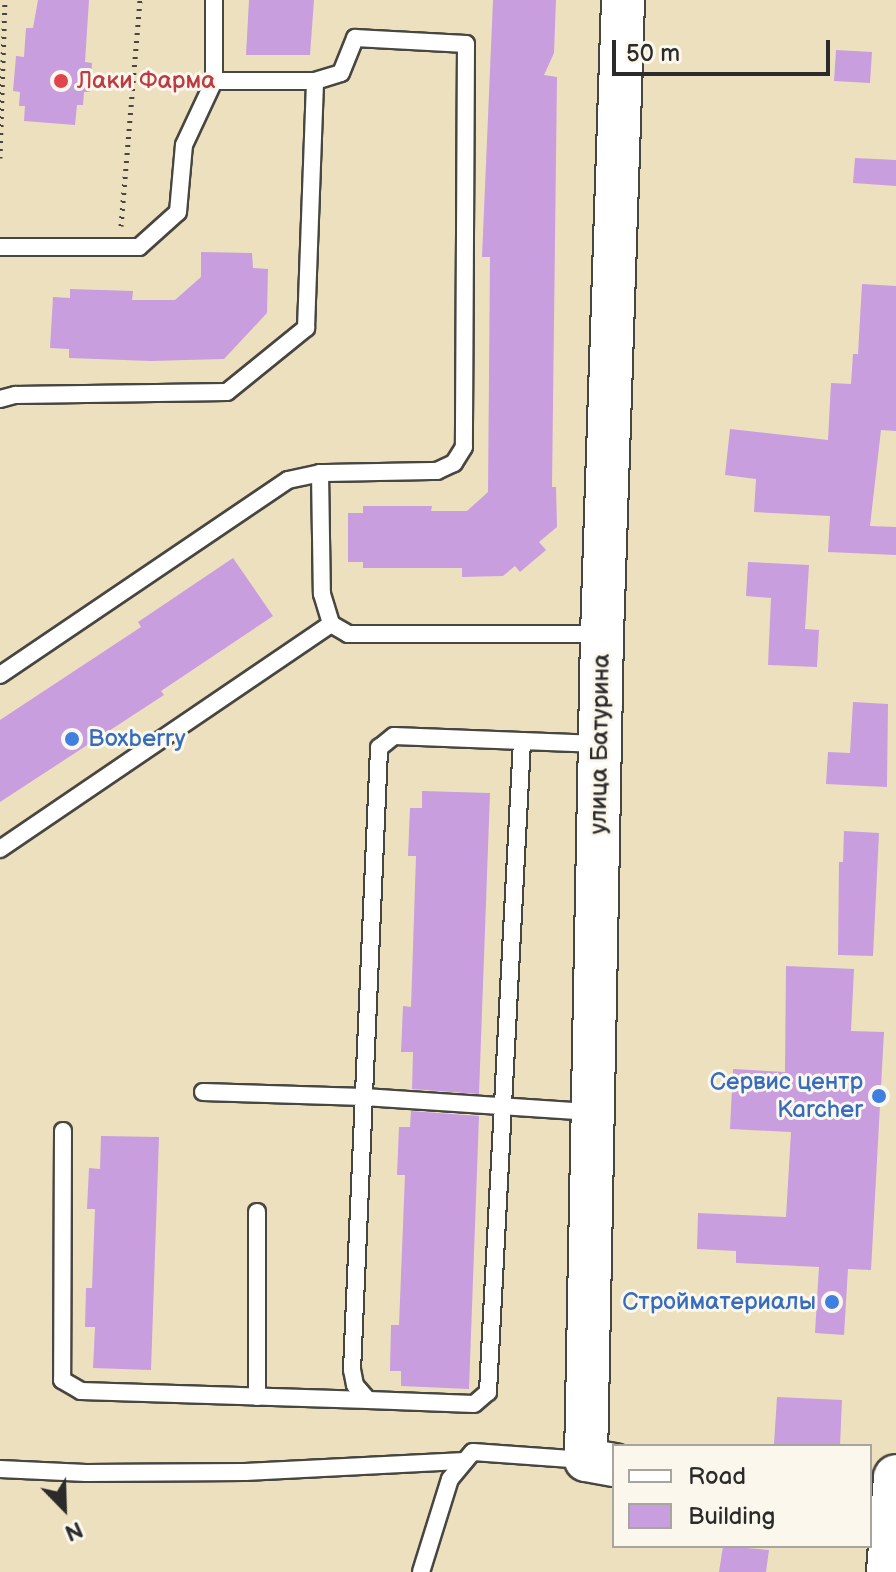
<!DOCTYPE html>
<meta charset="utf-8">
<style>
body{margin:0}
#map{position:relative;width:896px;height:1572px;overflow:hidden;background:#ede0bf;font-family:"Balsamiq Sans",sans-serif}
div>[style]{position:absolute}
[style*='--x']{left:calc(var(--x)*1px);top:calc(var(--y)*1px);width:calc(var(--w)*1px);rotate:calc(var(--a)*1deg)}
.building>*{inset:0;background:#c89ede}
.path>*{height:5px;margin-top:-2.5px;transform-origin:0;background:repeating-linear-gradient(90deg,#484641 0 2px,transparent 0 8px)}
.roads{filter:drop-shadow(2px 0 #484641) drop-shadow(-2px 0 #484641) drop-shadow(0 2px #484641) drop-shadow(0 -2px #484641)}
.service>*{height:16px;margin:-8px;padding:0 8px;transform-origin:8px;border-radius:8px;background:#fff}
.tertiary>*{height:42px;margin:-21px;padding:0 21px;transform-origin:21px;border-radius:21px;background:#fff}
.secondary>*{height:44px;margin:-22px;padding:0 22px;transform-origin:22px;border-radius:22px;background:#fff}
.dots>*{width:22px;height:22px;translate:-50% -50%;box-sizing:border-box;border:4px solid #fbf7ec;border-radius:50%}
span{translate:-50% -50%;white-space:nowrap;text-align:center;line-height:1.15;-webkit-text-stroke:6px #fbf7ec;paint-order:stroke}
.health-label{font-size:24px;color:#be3a42}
.left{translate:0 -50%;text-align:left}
.shop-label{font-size:24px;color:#366cbe}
.right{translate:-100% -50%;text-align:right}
.street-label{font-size:24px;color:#2b2b2b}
.legend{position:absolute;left:612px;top:1444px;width:260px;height:104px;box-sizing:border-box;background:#fbf7ec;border:2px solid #a8a59f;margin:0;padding:10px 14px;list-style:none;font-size:24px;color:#2b2b2b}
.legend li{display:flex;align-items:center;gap:16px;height:40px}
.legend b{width:40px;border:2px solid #a8a59f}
.north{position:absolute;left:24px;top:1468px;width:80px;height:80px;-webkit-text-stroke:6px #fbf7ec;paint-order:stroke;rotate:157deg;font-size:22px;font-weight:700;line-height:32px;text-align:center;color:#2b2b2b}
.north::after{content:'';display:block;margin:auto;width:28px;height:36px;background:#2b2b2b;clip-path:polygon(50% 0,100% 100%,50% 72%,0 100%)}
.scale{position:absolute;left:612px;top:40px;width:218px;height:36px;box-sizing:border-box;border:4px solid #2b2b2b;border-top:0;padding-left:10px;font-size:24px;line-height:28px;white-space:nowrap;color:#2b2b2b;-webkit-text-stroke:6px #fbf7ec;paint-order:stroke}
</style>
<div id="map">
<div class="building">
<i style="clip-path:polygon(38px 0,89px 0,85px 62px,92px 63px,90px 92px,84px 92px,83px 105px,77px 105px,75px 125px,24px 121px,25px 106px,19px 106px,20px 92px,13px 91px,16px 56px,24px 57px,26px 28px,33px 28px)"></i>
<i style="clip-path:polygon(249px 0,314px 0,310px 55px,246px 55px)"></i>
<i style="clip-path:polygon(493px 0,556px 0,554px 53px,544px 75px,557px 77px,552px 487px,556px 487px,557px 527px,539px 542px,546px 550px,520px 572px,515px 566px,503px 576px,462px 577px,462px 568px,363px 568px,363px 562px,348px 562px,348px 513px,363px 513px,363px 506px,432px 506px,431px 511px,467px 511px,488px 492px,490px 257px,482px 257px)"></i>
<i style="clip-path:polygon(836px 50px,872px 52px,870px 83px,834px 81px)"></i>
<i style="clip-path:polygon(855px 158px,896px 160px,896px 186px,853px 183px)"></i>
<i style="clip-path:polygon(201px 252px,252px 253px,253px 268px,268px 269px,267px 313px,224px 359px,151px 361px,69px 358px,69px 349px,50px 348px,53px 297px,70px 298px,70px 289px,133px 291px,132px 300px,175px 300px,201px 277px)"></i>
<i style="clip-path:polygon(862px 284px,896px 286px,896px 431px,881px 430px,870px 526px,896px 527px,896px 555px,828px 552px,830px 516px,754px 512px,756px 479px,725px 475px,730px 429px,828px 440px,831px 383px,851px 384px,853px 354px,858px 354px)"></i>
<i style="clip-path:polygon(233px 558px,273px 616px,161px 691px,164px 695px,0 802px,0 720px,141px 627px,138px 622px)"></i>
<i style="clip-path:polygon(748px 562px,809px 565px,805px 629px,819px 630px,817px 667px,768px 665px,771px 598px,746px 596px)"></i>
<i style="clip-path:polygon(853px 702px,888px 704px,887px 787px,826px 784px,828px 752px,850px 753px)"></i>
<i style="clip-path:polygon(422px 791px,490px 793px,479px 1094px,412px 1089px,413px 1052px,401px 1052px,403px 1006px,411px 1007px,416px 856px,408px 856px,410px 808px,422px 808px)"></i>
<i style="clip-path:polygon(844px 831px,879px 833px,873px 956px,838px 955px,839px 862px,843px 862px)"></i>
<i style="clip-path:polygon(786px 966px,854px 969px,851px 1031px,884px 1032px,871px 1270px,848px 1269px,844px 1335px,815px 1333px,819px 1267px,736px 1263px,736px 1251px,697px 1249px,698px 1213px,786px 1217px,791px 1132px,730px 1129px,733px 1069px,785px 1072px)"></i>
<i style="clip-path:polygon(411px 1111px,479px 1116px,469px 1389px,401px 1386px,401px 1371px,390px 1371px,391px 1325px,399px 1325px,405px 1175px,397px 1175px,399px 1127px,410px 1127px)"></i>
<i style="clip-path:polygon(101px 1136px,159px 1137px,151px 1370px,93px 1368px,95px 1327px,85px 1327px,86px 1288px,92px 1288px,95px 1209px,87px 1209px,89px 1168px,100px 1169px)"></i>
<i style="clip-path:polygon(777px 1397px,842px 1400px,840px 1446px,774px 1444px)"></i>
<i style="clip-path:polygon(723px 1546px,769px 1550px,766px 1572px,719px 1572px)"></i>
</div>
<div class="path">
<i style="--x:0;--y:158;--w:158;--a:-88.2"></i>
<i style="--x:121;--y:226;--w:227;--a:-85.2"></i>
</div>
<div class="roads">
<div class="service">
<i style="--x:315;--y:81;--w:27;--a:-17"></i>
<i style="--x:341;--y:73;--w:38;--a:-68"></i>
<i style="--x:355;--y:38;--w:111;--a:3.1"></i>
<i style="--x:466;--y:44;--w:403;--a:90.3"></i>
<i style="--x:464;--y:447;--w:19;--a:122"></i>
<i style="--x:454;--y:463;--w:19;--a:155"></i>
<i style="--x:437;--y:471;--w:117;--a:179"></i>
<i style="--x:320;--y:473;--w:121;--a:89.1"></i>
<i style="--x:322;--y:594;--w:31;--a:73"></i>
<i style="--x:331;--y:624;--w:20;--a:30"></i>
<i style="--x:348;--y:634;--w:253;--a:0"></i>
<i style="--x:0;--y:247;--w:139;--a:0"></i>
<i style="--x:139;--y:247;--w:52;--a:-41.9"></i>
<i style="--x:178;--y:212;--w:67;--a:-84.9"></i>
<i style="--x:184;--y:145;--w:71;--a:-64.9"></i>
<i style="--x:0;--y:399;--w:16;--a:-15"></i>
<i style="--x:15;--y:395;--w:212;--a:-0.8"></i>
<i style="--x:227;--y:392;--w:102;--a:-39"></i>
<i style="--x:306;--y:328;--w:247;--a:-87.9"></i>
<i style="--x:315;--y:81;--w:101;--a:180"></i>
<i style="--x:214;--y:81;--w:81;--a:-90"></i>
<i style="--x:0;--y:675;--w:348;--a:-34.1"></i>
<i style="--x:288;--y:480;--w:33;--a:-12"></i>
<i style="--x:522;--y:741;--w:652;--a:92.99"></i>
<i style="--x:488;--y:1392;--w:18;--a:139"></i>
<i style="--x:474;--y:1404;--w:106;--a:-177.8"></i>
<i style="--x:368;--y:1400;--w:20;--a:-131"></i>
<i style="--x:355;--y:1385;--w:15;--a:-101"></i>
<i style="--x:352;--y:1370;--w:623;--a:-87.51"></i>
<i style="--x:379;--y:748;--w:19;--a:-39"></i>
<i style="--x:394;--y:736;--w:128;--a:2.2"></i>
<i style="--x:522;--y:741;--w:77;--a:2.2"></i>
<i style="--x:0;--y:849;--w:400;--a:-34.2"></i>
<i style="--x:203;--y:1092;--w:161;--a:1.8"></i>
<i style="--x:364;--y:1097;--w:228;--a:3.8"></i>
<i style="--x:63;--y:1131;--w:249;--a:90.2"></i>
<i style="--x:62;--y:1380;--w:22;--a:30"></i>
<i style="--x:81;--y:1391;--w:287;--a:1.8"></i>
<i style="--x:257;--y:1212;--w:185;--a:90"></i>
<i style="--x:0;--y:1469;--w:86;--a:2.7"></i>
<i style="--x:86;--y:1473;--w:159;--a:-0.4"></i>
<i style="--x:245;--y:1472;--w:220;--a:-2.9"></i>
<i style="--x:421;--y:1572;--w:97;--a:-72.7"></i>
<i style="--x:450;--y:1479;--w:35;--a:-50"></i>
<i style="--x:473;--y:1452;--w:112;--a:4.1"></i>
</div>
<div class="tertiary">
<i style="--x:614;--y:1465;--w:28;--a:-170"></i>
<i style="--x:586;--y:1460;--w:826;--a:-88.89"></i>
<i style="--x:602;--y:634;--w:634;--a:-88.1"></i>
</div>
<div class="secondary">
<i style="--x:889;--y:1572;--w:95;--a:-85.8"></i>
</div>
</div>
<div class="dots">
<i style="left:61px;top:81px;background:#e0444e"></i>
<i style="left:72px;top:739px;background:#3f7fe0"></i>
<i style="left:879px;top:1096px;background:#3f7fe0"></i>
<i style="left:832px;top:1302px;background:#3f7fe0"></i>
</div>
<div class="health-label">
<span class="left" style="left:77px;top:81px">Лаки Фарма</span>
</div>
<div class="shop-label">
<span class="left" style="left:88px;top:739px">Boxberry</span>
<span class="right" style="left:863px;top:1096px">Сервис центр<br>Karcher</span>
<span class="right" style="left:816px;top:1302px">Стройматериалы</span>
</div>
<div class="street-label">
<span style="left:600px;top:744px;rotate:-89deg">улица Батурина</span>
</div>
<ul class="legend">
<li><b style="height:10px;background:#fff"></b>Road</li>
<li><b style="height:22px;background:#c89ede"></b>Building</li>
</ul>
<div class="north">N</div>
<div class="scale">50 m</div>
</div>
